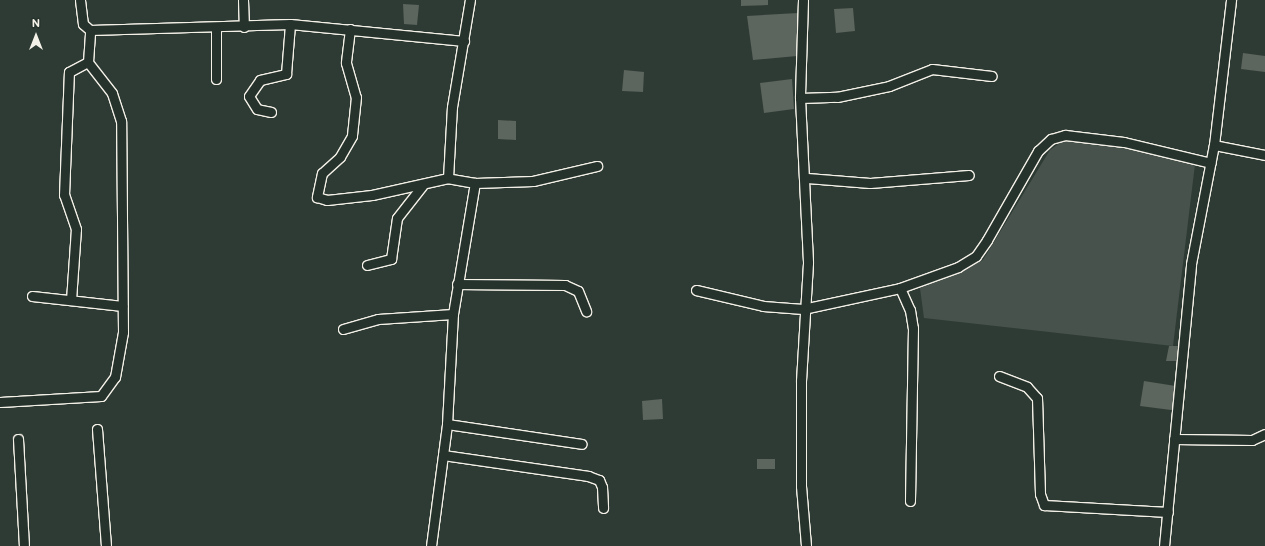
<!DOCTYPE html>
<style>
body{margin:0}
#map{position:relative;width:1265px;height:546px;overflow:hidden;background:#2e3b34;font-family:"Balsamiq Sans",sans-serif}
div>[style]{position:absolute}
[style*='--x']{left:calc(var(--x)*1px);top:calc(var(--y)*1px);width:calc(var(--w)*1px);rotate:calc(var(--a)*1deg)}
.green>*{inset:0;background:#48524c}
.building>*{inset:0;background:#5c655e}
.roads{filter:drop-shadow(1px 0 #f4f1e8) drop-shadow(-1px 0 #f4f1e8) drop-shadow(0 1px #f4f1e8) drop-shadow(0 -1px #f4f1e8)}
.street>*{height:9px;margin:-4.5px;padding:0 4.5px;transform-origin:4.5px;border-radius:4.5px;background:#26332d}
span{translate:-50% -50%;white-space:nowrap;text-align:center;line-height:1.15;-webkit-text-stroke:3px #26332d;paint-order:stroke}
.north{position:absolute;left:16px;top:16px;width:40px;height:40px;-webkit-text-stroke:3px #26332d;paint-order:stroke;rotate:0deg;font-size:11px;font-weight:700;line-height:16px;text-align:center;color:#f4f1e8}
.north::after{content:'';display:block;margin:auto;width:14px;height:18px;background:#f4f1e8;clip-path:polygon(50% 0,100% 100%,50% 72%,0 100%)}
</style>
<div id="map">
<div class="green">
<i style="clip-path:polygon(1063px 141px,1114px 145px,1195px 164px,1173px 346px,924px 318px,920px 288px,983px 260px,1050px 150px)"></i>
</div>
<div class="building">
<i style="clip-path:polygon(741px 0,768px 0,768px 5px,741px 6px)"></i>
<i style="clip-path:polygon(403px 4px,419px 5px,417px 25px,404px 24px)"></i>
<i style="clip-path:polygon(853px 8px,855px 31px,836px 33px,834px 9px)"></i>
<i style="clip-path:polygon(798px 13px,797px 56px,753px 60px,747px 16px)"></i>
<i style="clip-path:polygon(1243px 53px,1265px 56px,1265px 72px,1241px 69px)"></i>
<i style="clip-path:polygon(624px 70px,644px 72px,643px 92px,622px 91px)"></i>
<i style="clip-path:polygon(792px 79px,794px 109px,764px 113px,760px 83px)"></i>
<i style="clip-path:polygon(498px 120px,516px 121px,516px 140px,498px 139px)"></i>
<i style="clip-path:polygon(1169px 346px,1179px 346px,1178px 361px,1166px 361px)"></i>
<i style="clip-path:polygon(1144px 381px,1182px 387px,1179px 411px,1140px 406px)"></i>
<i style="clip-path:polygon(662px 399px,663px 419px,643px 420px,642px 401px)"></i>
<i style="clip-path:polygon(757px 459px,775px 459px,775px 469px,757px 469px)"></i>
</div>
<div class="roads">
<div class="street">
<i style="--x:80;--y:0;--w:24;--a:83"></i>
<i style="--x:83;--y:24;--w:9;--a:41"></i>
<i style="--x:90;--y:30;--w:200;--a:-1.7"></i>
<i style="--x:290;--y:24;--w:175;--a:5.6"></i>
<i style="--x:243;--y:0;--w:27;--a:88"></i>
<i style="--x:803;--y:0;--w:98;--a:91.8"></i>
<i style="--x:800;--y:98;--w:165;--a:87.2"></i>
<i style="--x:808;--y:263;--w:118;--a:93.4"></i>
<i style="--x:801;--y:381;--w:105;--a:90"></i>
<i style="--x:801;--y:486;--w:60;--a:85.2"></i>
<i style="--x:350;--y:29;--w:34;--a:97"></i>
<i style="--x:346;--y:63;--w:35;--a:74"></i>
<i style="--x:356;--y:97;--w:39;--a:96"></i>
<i style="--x:352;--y:136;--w:24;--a:120"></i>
<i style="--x:340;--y:157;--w:24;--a:138"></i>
<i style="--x:322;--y:173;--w:25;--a:102"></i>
<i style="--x:317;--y:197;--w:10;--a:17"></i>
<i style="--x:327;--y:200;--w:45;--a:-6.3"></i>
<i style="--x:372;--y:195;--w:78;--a:-12.6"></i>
<i style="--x:216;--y:79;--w:51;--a:-90"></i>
<i style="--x:800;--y:98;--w:37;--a:-2"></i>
<i style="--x:837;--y:97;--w:53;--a:-11.9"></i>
<i style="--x:889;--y:86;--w:46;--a:-21.6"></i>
<i style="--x:932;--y:69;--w:60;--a:6.7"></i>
<i style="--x:271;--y:112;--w:14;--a:-168"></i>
<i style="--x:257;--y:109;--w:15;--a:-122"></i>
<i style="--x:249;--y:96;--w:19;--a:-55"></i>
<i style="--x:260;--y:80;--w:27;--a:-13"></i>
<i style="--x:286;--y:74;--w:50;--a:-85.4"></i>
<i style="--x:1214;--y:145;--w:52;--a:11.1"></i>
<i style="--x:807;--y:178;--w:63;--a:4.5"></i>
<i style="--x:870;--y:183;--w:99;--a:-4.6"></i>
<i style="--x:475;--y:183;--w:58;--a:-2"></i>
<i style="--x:533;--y:181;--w:66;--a:-13.2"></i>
<i style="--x:367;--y:265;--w:25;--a:-14"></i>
<i style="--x:391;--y:259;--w:41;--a:-81.7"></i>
<i style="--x:397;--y:218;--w:41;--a:-52"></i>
<i style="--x:457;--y:284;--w:108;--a:0.5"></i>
<i style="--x:565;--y:285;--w:14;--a:25"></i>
<i style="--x:578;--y:291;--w:22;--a:68"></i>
<i style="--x:900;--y:288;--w:24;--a:66"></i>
<i style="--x:910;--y:310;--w:18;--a:81"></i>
<i style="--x:913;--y:328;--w:173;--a:91"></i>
<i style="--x:696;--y:290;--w:69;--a:13.4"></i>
<i style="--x:763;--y:306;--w:40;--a:4.3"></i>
<i style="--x:803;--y:309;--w:99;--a:-12.2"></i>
<i style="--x:900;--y:288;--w:62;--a:-19.9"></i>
<i style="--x:958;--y:267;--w:21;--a:-31"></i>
<i style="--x:976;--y:256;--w:19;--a:-55"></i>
<i style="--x:987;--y:240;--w:103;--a:-60.2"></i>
<i style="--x:1038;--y:151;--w:18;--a:-43"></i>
<i style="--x:1051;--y:139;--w:15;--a:-16"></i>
<i style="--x:1065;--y:135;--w:59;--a:6.8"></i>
<i style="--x:1124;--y:142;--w:89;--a:13.6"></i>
<i style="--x:32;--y:296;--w:91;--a:6.3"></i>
<i style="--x:71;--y:300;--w:71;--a:-86"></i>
<i style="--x:76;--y:229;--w:36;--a:-109"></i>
<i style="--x:64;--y:195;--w:123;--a:-87.7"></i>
<i style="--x:69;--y:72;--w:21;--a:-28"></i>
<i style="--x:343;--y:329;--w:36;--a:-16"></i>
<i style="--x:378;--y:319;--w:75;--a:-3.8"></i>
<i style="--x:999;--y:376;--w:30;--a:21"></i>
<i style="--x:1027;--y:387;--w:15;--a:48"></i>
<i style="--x:1037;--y:398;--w:96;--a:88.2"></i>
<i style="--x:1040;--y:494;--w:12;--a:70"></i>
<i style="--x:1044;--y:505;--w:124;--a:3.2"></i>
<i style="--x:0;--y:402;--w:101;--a:-3.4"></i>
<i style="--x:101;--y:396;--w:24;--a:-54"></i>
<i style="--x:115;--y:377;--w:46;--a:-79.9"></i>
<i style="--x:123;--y:332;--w:211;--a:-90.5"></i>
<i style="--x:121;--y:121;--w:29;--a:-108"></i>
<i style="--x:112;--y:93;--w:39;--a:-128"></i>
<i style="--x:88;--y:62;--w:32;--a:-86"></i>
<i style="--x:447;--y:424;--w:136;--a:8.4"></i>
<i style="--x:97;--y:429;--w:117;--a:85.6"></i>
<i style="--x:18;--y:439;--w:107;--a:86.8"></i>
<i style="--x:1174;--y:439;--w:78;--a:0.7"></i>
<i style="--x:1252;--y:440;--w:14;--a:-25"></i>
<i style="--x:443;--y:455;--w:147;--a:8.2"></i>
<i style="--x:588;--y:476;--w:12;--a:20"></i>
<i style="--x:599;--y:480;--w:8;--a:67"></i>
<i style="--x:602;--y:487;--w:21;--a:87"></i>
<i style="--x:431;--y:546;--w:123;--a:-82.5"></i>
<i style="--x:447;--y:424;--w:110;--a:-86.9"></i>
<i style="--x:453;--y:314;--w:133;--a:-80.5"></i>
<i style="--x:475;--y:183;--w:27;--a:-170"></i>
<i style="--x:448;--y:178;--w:71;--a:-86.8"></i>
<i style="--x:452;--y:107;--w:109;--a:-80.5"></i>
<i style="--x:1164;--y:546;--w:283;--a:-84.5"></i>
<i style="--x:1191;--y:264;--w:121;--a:-79.1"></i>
<i style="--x:1214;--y:145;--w:146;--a:-83.3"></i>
</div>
</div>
<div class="north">N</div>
</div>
